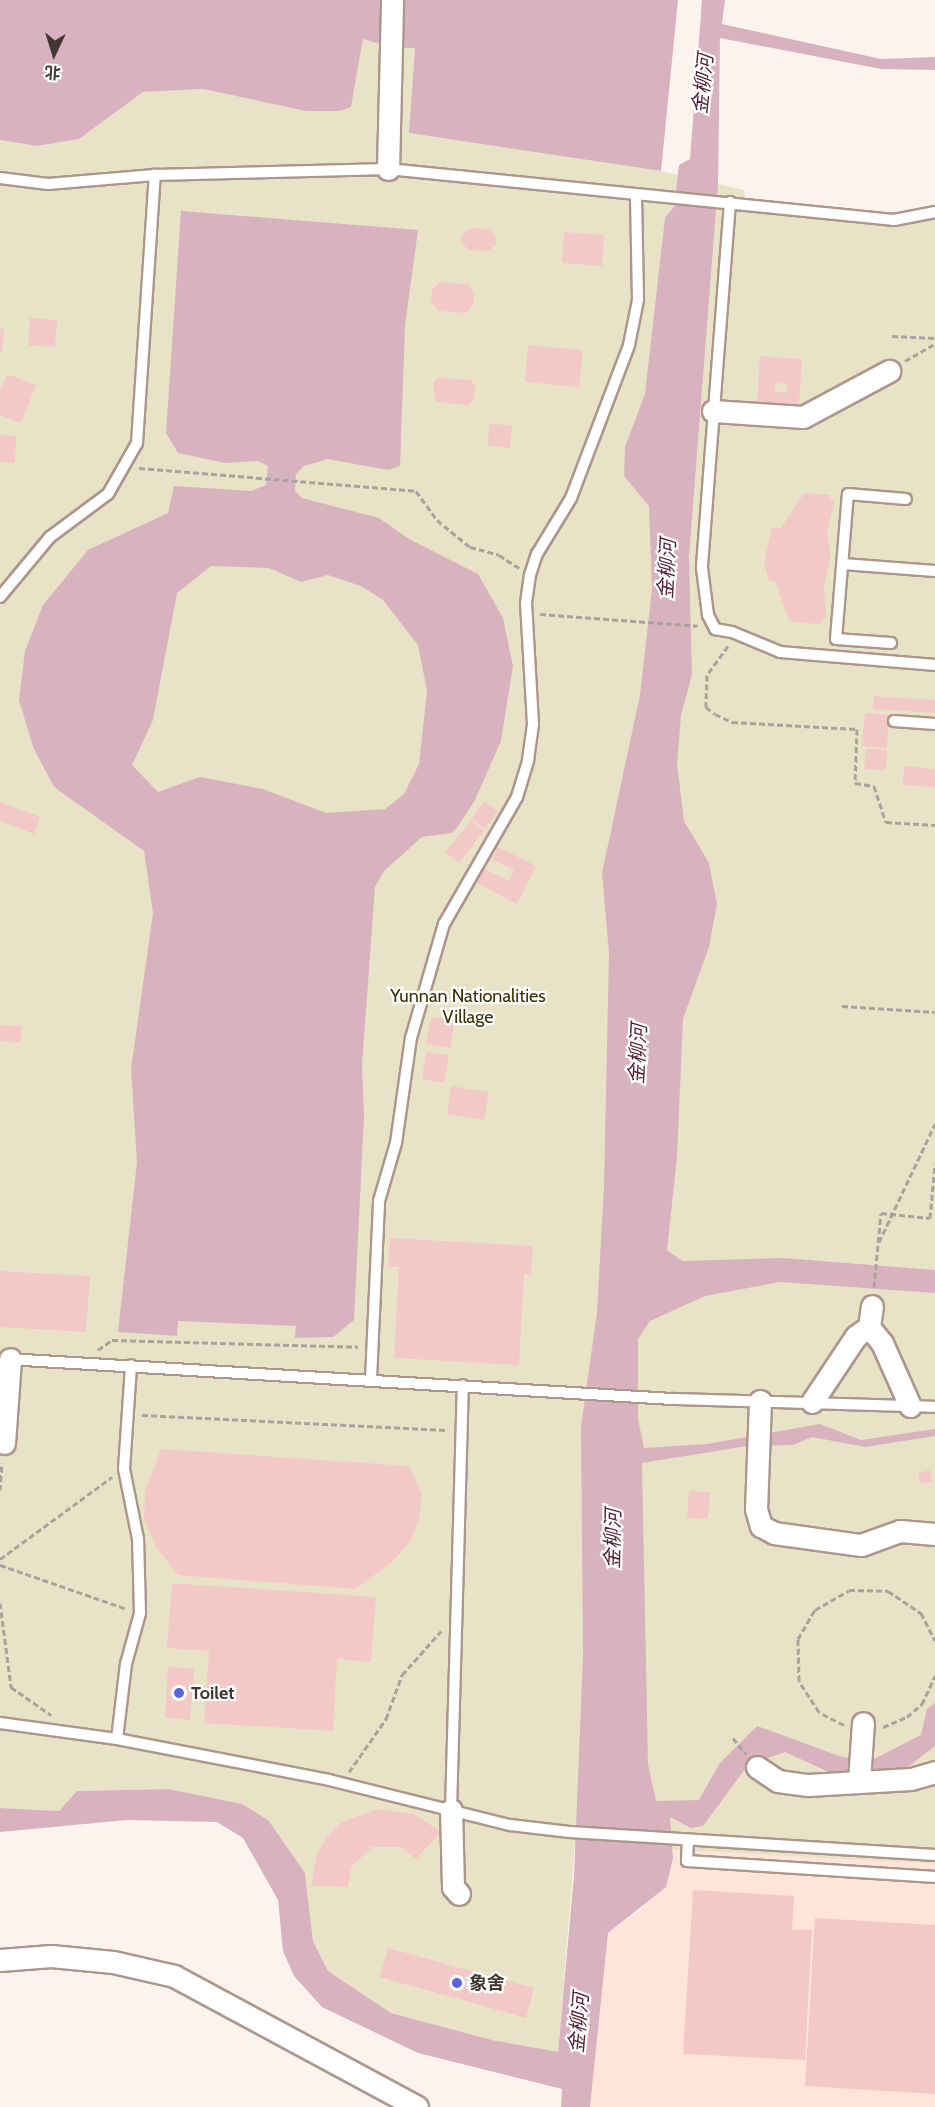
<!DOCTYPE html>
<meta charset="utf-8">
<style>
body{margin:0}
#map{position:relative;width:935px;height:2107px;overflow:hidden;background:#fdf3ee;font-family:Cabin,"Noto Sans SC",sans-serif}
div>[style]{position:absolute}
[style*='--x']{left:calc(var(--x)*1px);top:calc(var(--y)*1px);width:calc(var(--w)*1px);rotate:calc(var(--a)*1deg)}
.built>*{inset:0;background:#ffe5d9}
.green>*{inset:0;background:#e8e3c6}
.water>*{inset:0;background:#d9b2c0}
.building>*{inset:0;background:#f3c9c7}
.path>*{height:3px;margin-top:-1.5px;transform-origin:0;background:repeating-linear-gradient(90deg,#aba19d 0 6px,transparent 0 9px)}
.roads{filter:drop-shadow(2px 0 #ad968c) drop-shadow(-2px 0 #ad968c) drop-shadow(0 2px #ad968c) drop-shadow(0 -2px #ad968c)}
.lane>*{height:10px;margin:-5px;padding:0 5px;transform-origin:5px;border-radius:5px;background:#fff}
.street>*{height:21px;margin:-10.5px;padding:0 10.5px;transform-origin:10.5px;border-radius:10.5px;background:#fff}
.dots>*{width:16px;height:16px;translate:-50% -50%;box-sizing:border-box;border:3px solid #fff;border-radius:50%}
span{translate:-50% -50%;white-space:nowrap;text-align:center;line-height:1.15;-webkit-text-stroke:4.5px #fff;paint-order:stroke}
.park-label{font-size:18px;color:#383102}
.poi-label{font-size:18px;color:#413733;font-weight:700}
.left{translate:0 -50%;text-align:left}
.water-label{font-size:20px;color:#56243a;font-style:italic}
.north{position:absolute;left:24px;top:24px;width:60px;height:60px;-webkit-text-stroke:4px #fff;paint-order:stroke;rotate:184deg;font-size:16px;font-weight:700;line-height:24px;text-align:center;color:#413733}
.north::after{content:'';display:block;margin:auto;width:21px;height:27px;background:#413733;clip-path:polygon(50% 0,100% 100%,50% 72%,0 100%)}
</style>
<div id="map">
<div class="built">
<i style="clip-path:polygon(672px 1848px,935px 1864px,935px 2107px,590px 2107px,608px 1933px,640px 1911px,673px 1858px)"></i>
</div>
<div class="green">
<i style="clip-path:polygon(363px 39px,393px 48px,415px 48px,410px 133px,661px 171px,744px 190px,746px 211px,889px 226px,935px 219px,935px 1864px,575px 1844px,558px 2053px,492px 2040px,391px 2013px,328px 1971px,313px 1941px,305px 1873px,242px 1804px,169px 1789px,77px 1791px,59px 1811px,0 1808px,0 140px,37px 146px,79px 139px,142px 92px,203px 89px,306px 111px,351px 107px)"></i>
</div>
<div class="water">
<i style="clip-path:polygon(0 0,678px 0,661px 171px,409px 133px,415px 48px,393px 48px,363px 39px,351px 107px,339px 111px,306px 111px,203px 89px,143px 92px,79px 139px,37px 146px,0 140px)"></i>
<i style="clip-path:polygon(702px 0,725px 0,722px 24px,881px 59px,935px 57px,935px 70px,881px 69px,720px 38px,718px 184px,689px 557px,692px 675px,681px 715px,677px 763px,684px 821px,709px 863px,717px 904px,709px 947px,683px 1019px,677px 1158px,667px 1250px,682px 1261px,783px 1258px,935px 1270px,935px 1293px,780px 1282px,705px 1296px,650px 1321px,638px 1339px,638px 1419px,644px 1448px,707px 1444px,820px 1424px,861px 1440px,935px 1429px,935px 1436px,865px 1447px,812px 1437px,793px 1445px,747px 1446px,642px 1463px,648px 1764px,656px 1801px,699px 1800px,719px 1764px,757px 1726px,842px 1757px,872px 1760px,921px 1735px,927px 1709px,935px 1703px,935px 1746px,900px 1773px,831px 1773px,785px 1752px,748px 1765px,703px 1826px,691px 1828px,670px 1817px,673px 1858px,666px 1887px,608px 1933px,590px 2107px,561px 2107px,562px 2089px,418px 2053px,322px 2007px,294px 1976px,283px 1951px,278px 1900px,243px 1838px,217px 1822px,127px 1820px,0 1832px,0 1808px,59px 1811px,77px 1791px,169px 1789px,242px 1804px,268px 1820px,305px 1873px,313px 1941px,328px 1971px,391px 2013px,492px 2040px,558px 2052px,574px 1875px,583px 1656px,581px 1427px,597px 1312px,604px 1186px,609px 953px,602px 873px,640px 695px,652px 589px,649px 506px,624px 476px,625px 447px,645px 394px,665px 218px,674px 207px,679px 165px,690px 159px)"></i>
<i style="clip-path:polygon(evenodd,181px 211px,418px 230px,405px 325px,400px 466px,388px 470px,328px 459px,304px 466px,296px 474px,295px 491px,302px 498px,379px 518px,409px 539px,478px 574px,503px 618px,513px 666px,501px 741px,475px 800px,457px 828px,451px 833px,422px 837px,384px 871px,375px 887px,362px 1065px,364px 1116px,354px 1320px,333px 1337px,295px 1338px,296px 1326px,178px 1321px,177px 1336px,118px 1332px,137px 1162px,131px 1069px,153px 913px,144px 851px,54px 787px,33px 747px,19px 700px,25px 651px,43px 605px,88px 550px,168px 513px,174px 486px,251px 491px,266px 485px,268px 466px,258px 461px,225px 463px,178px 453px,166px 433px,181px 211px,211px 566px,269px 568px,301px 582px,328px 575px,361px 586px,383px 600px,418px 645px,427px 691px,419px 764px,404px 794px,385px 809px,326px 813px,263px 789px,200px 777px,158px 792px,132px 765px,153px 720px,177px 593px,211px 566px)"></i>
</div>
<div class="building">
<i style="clip-path:polygon(470px 228px,490px 229px,496px 237px,496px 245px,488px 251px,468px 250px,461px 242px,462px 234px)"></i>
<i style="clip-path:polygon(564px 232px,604px 235px,602px 266px,562px 263px)"></i>
<i style="clip-path:polygon(440px 282px,468px 284px,474px 293px,473px 305px,466px 313px,438px 311px,431px 301px,432px 290px)"></i>
<i style="clip-path:polygon(30px 318px,57px 320px,55px 347px,28px 345px)"></i>
<i style="clip-path:polygon(0 329px,4px 329px,2px 353px,0 353px)"></i>
<i style="clip-path:polygon(528px 345px,583px 350px,579px 387px,525px 382px)"></i>
<i style="clip-path:polygon(evenodd,760px 356px,802px 359px,799px 406px,757px 404px,760px 356px,775px 383px,787px 384px,787px 393px,775px 392px,775px 383px)"></i>
<i style="clip-path:polygon(7px 374px,36px 385px,21px 423px,0 415px,0 391px)"></i>
<i style="clip-path:polygon(438px 378px,471px 380px,475px 387px,474px 399px,469px 405px,436px 402px,433px 382px)"></i>
<i style="clip-path:polygon(489px 424px,512px 425px,510px 448px,488px 446px)"></i>
<i style="clip-path:polygon(0 435px,16px 436px,15px 463px,0 462px)"></i>
<i style="clip-path:polygon(804px 493px,829px 495px,834px 503px,827px 531px,831px 557px,824px 586px,826px 617px,819px 624px,792px 622px,788px 618px,775px 581px,769px 581px,764px 563px,772px 527px,781px 528px)"></i>
<i style="clip-path:polygon(874px 696px,935px 700px,935px 713px,873px 709px)"></i>
<i style="clip-path:polygon(865px 713px,889px 715px,887px 748px,862px 746px)"></i>
<i style="clip-path:polygon(866px 749px,887px 750px,886px 770px,864px 769px)"></i>
<i style="clip-path:polygon(904px 766px,935px 769px,935px 787px,903px 785px)"></i>
<i style="clip-path:polygon(484px 801px,498px 811px,485px 829px,471px 819px)"></i>
<i style="clip-path:polygon(0 802px,40px 817px,34px 834px,0 821px)"></i>
<i style="clip-path:polygon(471px 821px,484px 831px,459px 863px,445px 852px)"></i>
<i style="clip-path:polygon(498px 847px,536px 866px,517px 904px,475px 882px,483px 868px,509px 881px,514px 870px,492px 859px)"></i>
<i style="clip-path:polygon(431px 1017px,455px 1020px,450px 1048px,426px 1044px)"></i>
<i style="clip-path:polygon(0 1025px,22px 1026px,20px 1043px,0 1041px)"></i>
<i style="clip-path:polygon(426px 1052px,449px 1055px,444px 1083px,422px 1079px)"></i>
<i style="clip-path:polygon(451px 1086px,489px 1092px,484px 1120px,447px 1114px)"></i>
<i style="clip-path:polygon(390px 1238px,533px 1246px,531px 1275px,524px 1274px,519px 1365px,394px 1358px,399px 1267px,388px 1267px)"></i>
<i style="clip-path:polygon(0 1271px,90px 1276px,86px 1332px,0 1327px)"></i>
<i style="clip-path:polygon(161px 1449px,409px 1466px,422px 1494px,419px 1520px,410px 1542px,391px 1563px,355px 1589px,178px 1575px,156px 1547px,144px 1519px,145px 1492px)"></i>
<i style="clip-path:polygon(930px 1470px,932px 1482px,920px 1484px,918px 1473px)"></i>
<i style="clip-path:polygon(689px 1491px,710px 1492px,708px 1519px,687px 1518px)"></i>
<i style="clip-path:polygon(172px 1583px,376px 1597px,371px 1662px,337px 1659px,333px 1731px,204px 1723px,209px 1651px,167px 1648px)"></i>
<i style="clip-path:polygon(168px 1667px,194px 1669px,190px 1720px,165px 1718px)"></i>
<i style="clip-path:polygon(377px 1809px,414px 1814px,441px 1832px,416px 1859px,401px 1847px,372px 1847px,351px 1867px,348px 1887px,311px 1886px,317px 1853px,328px 1836px,342px 1822px)"></i>
<i style="clip-path:polygon(693px 1890px,794px 1896px,792px 1930px,812px 1930px,805px 2060px,683px 2054px)"></i>
<i style="clip-path:polygon(815px 1918px,935px 1925px,935px 2094px,805px 2086px)"></i>
<i style="clip-path:polygon(388px 1948px,534px 1988px,526px 2018px,380px 1977px)"></i>
</div>
<div class="path">
<i style="--x:892;--y:336;--w:43;--a:2.7"></i>
<i style="--x:905;--y:361;--w:34;--a:-30"></i>
<i style="--x:139;--y:468;--w:278;--a:4.7"></i>
<i style="--x:416;--y:491;--w:36;--a:54"></i>
<i style="--x:437;--y:520;--w:43;--a:39.3"></i>
<i style="--x:470;--y:547;--w:30;--a:15"></i>
<i style="--x:499;--y:555;--w:24;--a:33"></i>
<i style="--x:540;--y:614;--w:158;--a:4.3"></i>
<i style="--x:728;--y:646;--w:36;--a:126"></i>
<i style="--x:707;--y:675;--w:32;--a:92"></i>
<i style="--x:706;--y:707;--w:11;--a:38"></i>
<i style="--x:715;--y:714;--w:19;--a:25"></i>
<i style="--x:732;--y:722;--w:125;--a:3.2"></i>
<i style="--x:857;--y:729;--w:54;--a:92.1"></i>
<i style="--x:855;--y:783;--w:19;--a:9"></i>
<i style="--x:874;--y:786;--w:38;--a:72"></i>
<i style="--x:886;--y:822;--w:49;--a:3.5"></i>
<i style="--x:842;--y:1006;--w:93;--a:3.7"></i>
<i style="--x:879;--y:1242;--w:131;--a:-64.6"></i>
<i style="--x:874;--y:1287;--w:74;--a:-84.6"></i>
<i style="--x:881;--y:1213;--w:49;--a:5.8"></i>
<i style="--x:930;--y:1218;--w:54;--a:-84.7"></i>
<i style="--x:98;--y:1350;--w:17;--a:-36"></i>
<i style="--x:112;--y:1340;--w:246;--a:1.6"></i>
<i style="--x:142;--y:1415;--w:305;--a:2.8"></i>
<i style="--x:0;--y:1490;--w:27;--a:-86"></i>
<i style="--x:0;--y:1559;--w:139;--a:-36.2"></i>
<i style="--x:0;--y:1565;--w:134;--a:19.1"></i>
<i style="--x:0;--y:1603;--w:85;--a:82.5"></i>
<i style="--x:11;--y:1687;--w:49;--a:35"></i>
<i style="--x:844;--y:1725;--w:28;--a:-153"></i>
<i style="--x:819;--y:1712;--w:37;--a:-123"></i>
<i style="--x:799;--y:1681;--w:42;--a:-91.4"></i>
<i style="--x:798;--y:1639;--w:34;--a:-60"></i>
<i style="--x:815;--y:1610;--w:39;--a:-30"></i>
<i style="--x:849;--y:1590;--w:39;--a:1"></i>
<i style="--x:888;--y:1591;--w:40;--a:34"></i>
<i style="--x:921;--y:1613;--w:31;--a:63"></i>
<i style="--x:883;--y:1727;--w:26;--a:-23"></i>
<i style="--x:907;--y:1717;--w:20;--a:-41"></i>
<i style="--x:922;--y:1704;--w:31;--a:-65"></i>
<i style="--x:733;--y:1738;--w:21;--a:51"></i>
<i style="--x:349;--y:1772;--w:65;--a:-55.1"></i>
<i style="--x:386;--y:1719;--w:47;--a:-70"></i>
<i style="--x:402;--y:1675;--w:59;--a:-48.4"></i>
</div>
<div class="roads">
<div class="lane">
<i style="--x:0;--y:178;--w:48;--a:7.1"></i>
<i style="--x:48;--y:184;--w:107;--a:-4.8"></i>
<i style="--x:155;--y:175;--w:233;--a:-1.5"></i>
<i style="--x:388;--y:169;--w:509;--a:5.76"></i>
<i style="--x:894;--y:220;--w:42;--a:-11"></i>
<i style="--x:730;--y:202;--w:367;--a:94.4"></i>
<i style="--x:702;--y:568;--w:47;--a:82.7"></i>
<i style="--x:708;--y:615;--w:16;--a:63"></i>
<i style="--x:715;--y:629;--w:17;--a:10"></i>
<i style="--x:732;--y:632;--w:52;--a:22.6"></i>
<i style="--x:780;--y:652;--w:156;--a:4.8"></i>
<i style="--x:843;--y:564;--w:92;--a:4.4"></i>
<i style="--x:0;--y:597;--w:78;--a:-50.2"></i>
<i style="--x:50;--y:537;--w:72;--a:-36.6"></i>
<i style="--x:108;--y:494;--w:59;--a:-60.4"></i>
<i style="--x:137;--y:443;--w:269;--a:-86.2"></i>
<i style="--x:891;--y:643;--w:55;--a:-175.8"></i>
<i style="--x:836;--y:639;--w:145;--a:-85.3"></i>
<i style="--x:848;--y:494;--w:58;--a:4.9"></i>
<i style="--x:894;--y:721;--w:41;--a:4.2"></i>
<i style="--x:7;--y:1359;--w:667;--a:3.44"></i>
<i style="--x:673;--y:1399;--w:262;--a:1.7"></i>
<i style="--x:371;--y:1379;--w:178;--a:-87.4"></i>
<i style="--x:379;--y:1201;--w:60;--a:-73.7"></i>
<i style="--x:396;--y:1143;--w:106;--a:-81.9"></i>
<i style="--x:411;--y:1038;--w:119;--a:-73.9"></i>
<i style="--x:444;--y:924;--w:146;--a:-60.1"></i>
<i style="--x:517;--y:797;--w:39;--a:-73"></i>
<i style="--x:528;--y:760;--w:36;--a:-82"></i>
<i style="--x:533;--y:724;--w:121;--a:-93.3"></i>
<i style="--x:526;--y:603;--w:28;--a:-82"></i>
<i style="--x:530;--y:575;--w:22;--a:-72"></i>
<i style="--x:537;--y:554;--w:66;--a:-58.7"></i>
<i style="--x:571;--y:498;--w:164;--a:-69.2"></i>
<i style="--x:629;--y:345;--w:46;--a:-78.7"></i>
<i style="--x:638;--y:300;--w:104;--a:-91.1"></i>
<i style="--x:0;--y:1723;--w:118;--a:7.8"></i>
<i style="--x:117;--y:1739;--w:216;--a:10.9"></i>
<i style="--x:329;--y:1780;--w:187;--a:14"></i>
<i style="--x:510;--y:1825;--w:60;--a:6.7"></i>
<i style="--x:570;--y:1832;--w:366;--a:3.6"></i>
<i style="--x:117;--y:1739;--w:76;--a:-83.2"></i>
<i style="--x:126;--y:1664;--w:53;--a:-74.6"></i>
<i style="--x:140;--y:1613;--w:74;--a:-91.5"></i>
<i style="--x:138;--y:1539;--w:71;--a:-101.3"></i>
<i style="--x:124;--y:1469;--w:104;--a:-86.1"></i>
<i style="--x:451;--y:1810;--w:425;--a:-88.4"></i>
<i style="--x:688;--y:1840;--w:21;--a:93"></i>
<i style="--x:687;--y:1861;--w:249;--a:3.7"></i>
</div>
<div class="street">
<i style="--x:388;--y:169;--w:169;--a:-88.6"></i>
<i style="--x:713;--y:411;--w:90;--a:3.8"></i>
<i style="--x:803;--y:417;--w:98;--a:-28.1"></i>
<i style="--x:869;--y:1327;--w:21;--a:-82"></i>
<i style="--x:760;--y:1401;--w:108;--a:92.1"></i>
<i style="--x:756;--y:1509;--w:18;--a:74"></i>
<i style="--x:761;--y:1526;--w:15;--a:28"></i>
<i style="--x:774;--y:1533;--w:88;--a:7.9"></i>
<i style="--x:861;--y:1545;--w:41;--a:-19.7"></i>
<i style="--x:900;--y:1531;--w:35;--a:5"></i>
<i style="--x:812;--y:1402;--w:79;--a:-56.3"></i>
<i style="--x:856;--y:1336;--w:16;--a:-35"></i>
<i style="--x:869;--y:1327;--w:21;--a:51"></i>
<i style="--x:882;--y:1343;--w:69;--a:66"></i>
<i style="--x:4;--y:1443;--w:84;--a:-85.9"></i>
<i style="--x:757;--y:1767;--w:25;--a:34"></i>
<i style="--x:778;--y:1781;--w:30;--a:8"></i>
<i style="--x:808;--y:1785;--w:103;--a:-3.3"></i>
<i style="--x:911;--y:1779;--w:25;--a:-16"></i>
<i style="--x:859;--y:1781;--w:58;--a:-86.1"></i>
<i style="--x:451;--y:1810;--w:77;--a:88.5"></i>
<i style="--x:453;--y:1887;--w:9;--a:49"></i>
<i style="--x:0;--y:1960;--w:51;--a:-4.5"></i>
<i style="--x:51;--y:1956;--w:62;--a:5.5"></i>
<i style="--x:113;--y:1962;--w:63;--a:12.9"></i>
<i style="--x:174;--y:1976;--w:276;--a:28.3"></i>
</div>
</div>
<div class="dots">
<i style="left:179px;top:1693px;background:#5b64dc"></i>
<i style="left:457px;top:1983px;background:#5b64dc"></i>
</div>
<div class="park-label">
<span style="left:468px;top:1007px">Yunnan Nationalities<br>Village</span>
</div>
<div class="poi-label">
<span class="left" style="left:191px;top:1693px">Toilet</span>
<span class="left" style="left:469px;top:1983px">象舍</span>
</div>
<div class="water-label">
<span style="left:703px;top:84px;rotate:-84deg">金柳河</span>
<span style="left:667px;top:569px;rotate:-87deg">金柳河</span>
<span style="left:638px;top:1054px;rotate:-87deg">金柳河</span>
<span style="left:613px;top:1539px;rotate:-89deg">金柳河</span>
<span style="left:579px;top:2023px;rotate:-85deg">金柳河</span>
</div>
<div class="north">北</div>
</div>
